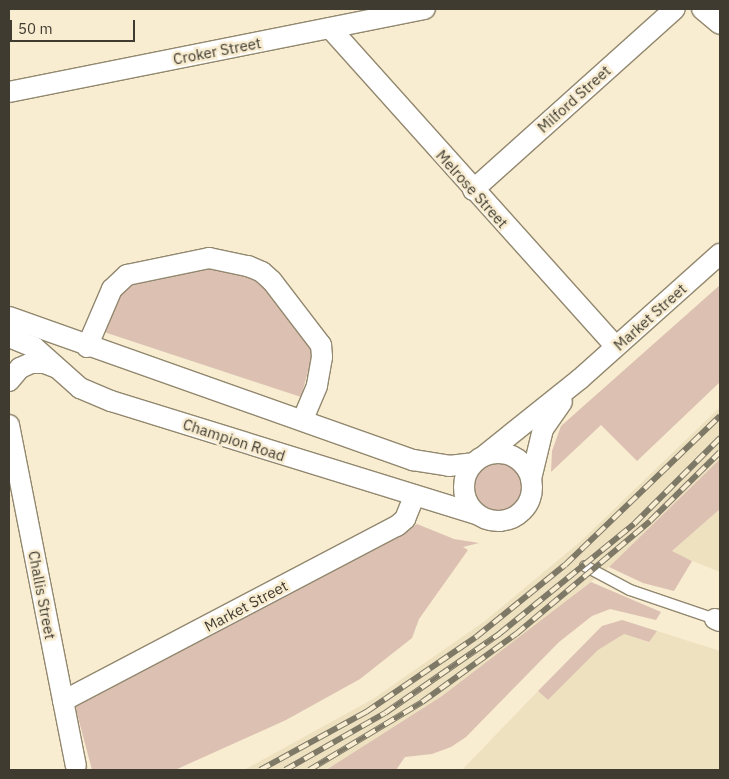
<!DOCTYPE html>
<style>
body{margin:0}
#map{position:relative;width:729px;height:779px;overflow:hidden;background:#f8ecd1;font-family:"IBM Plex Sans",sans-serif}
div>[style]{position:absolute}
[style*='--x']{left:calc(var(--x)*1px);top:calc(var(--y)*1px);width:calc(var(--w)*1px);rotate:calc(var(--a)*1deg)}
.built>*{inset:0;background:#eee1bf}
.green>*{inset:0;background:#dcc0b2}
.round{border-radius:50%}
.roads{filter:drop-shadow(1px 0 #92886f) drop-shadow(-1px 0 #92886f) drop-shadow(0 1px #92886f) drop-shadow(0 -1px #92886f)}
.service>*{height:10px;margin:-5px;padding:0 5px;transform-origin:5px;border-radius:5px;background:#fff}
.minor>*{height:20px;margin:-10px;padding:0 10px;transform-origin:10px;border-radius:10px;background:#fff}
.minor>.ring{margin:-10px;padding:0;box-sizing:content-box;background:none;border:20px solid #fff;border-radius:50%}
.rail>*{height:5.5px;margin-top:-2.75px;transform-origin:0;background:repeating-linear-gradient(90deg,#f8ecd1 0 11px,#7e7867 0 22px);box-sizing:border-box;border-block:1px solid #7e7867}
span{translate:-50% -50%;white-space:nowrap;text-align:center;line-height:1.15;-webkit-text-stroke:5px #f8ecd1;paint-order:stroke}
.street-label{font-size:15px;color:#3f3b30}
.frame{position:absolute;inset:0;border:10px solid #3f3b30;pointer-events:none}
.scale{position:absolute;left:10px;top:20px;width:125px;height:22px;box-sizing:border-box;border:2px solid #3f3b30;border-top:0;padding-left:6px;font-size:15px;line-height:18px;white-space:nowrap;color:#3f3b30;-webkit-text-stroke:4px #f8ecd1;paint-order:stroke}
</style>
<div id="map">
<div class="built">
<i style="clip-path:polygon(720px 407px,720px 459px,609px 567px,554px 612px,442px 696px,326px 770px,244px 770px,373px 699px,485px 621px,580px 542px)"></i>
<i style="clip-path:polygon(720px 509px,720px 572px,671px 552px)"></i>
<i style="clip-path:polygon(657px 631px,720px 651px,720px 770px,462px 770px,538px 691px,548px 700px,598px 650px,624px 634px,648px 642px)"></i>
</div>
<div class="green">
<i style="clip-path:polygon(203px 263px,258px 278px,306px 332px,313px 353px,301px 397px,101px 331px,122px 284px)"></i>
<i style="clip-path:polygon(720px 285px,720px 382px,637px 461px,601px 425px,551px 472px,552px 451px,561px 426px)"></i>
<i style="clip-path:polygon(720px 459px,720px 509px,672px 551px,692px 561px,674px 591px,643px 583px,609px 567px)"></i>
<i class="round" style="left:470px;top:460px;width:54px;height:54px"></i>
<i style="clip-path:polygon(417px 524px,454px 539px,479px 543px,463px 547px,468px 550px,419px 619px,412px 638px,360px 679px,286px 720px,175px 770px,92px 770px,75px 706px,382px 545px)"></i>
<i style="clip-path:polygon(591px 582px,661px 612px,656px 620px,610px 609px,592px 616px,559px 642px,466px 737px,451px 747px,432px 754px,405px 757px,396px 770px,326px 770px,442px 696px)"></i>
<i style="clip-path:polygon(622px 620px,657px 631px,649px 642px,624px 634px,598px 650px,548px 700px,538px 691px,602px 626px)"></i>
</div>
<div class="roads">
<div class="service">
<i style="--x:585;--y:566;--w:51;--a:28.1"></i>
<i style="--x:630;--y:590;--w:90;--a:18.8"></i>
</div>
<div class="minor">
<i style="--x:702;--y:9;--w:23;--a:40"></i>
<i style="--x:330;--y:28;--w:428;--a:48.1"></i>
<i style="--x:9;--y:92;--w:424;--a:-11.3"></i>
<i style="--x:473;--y:190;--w:271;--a:-41.9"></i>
<i style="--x:9;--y:317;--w:429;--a:19.5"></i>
<i style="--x:413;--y:460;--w:36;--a:9"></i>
<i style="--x:449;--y:466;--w:24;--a:-7"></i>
<i style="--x:9;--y:337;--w:27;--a:22"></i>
<i style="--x:34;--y:347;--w:62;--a:41.7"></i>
<i style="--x:80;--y:388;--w:34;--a:23"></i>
<i style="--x:111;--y:401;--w:382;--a:17.2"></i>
<i style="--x:87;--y:347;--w:63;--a:-66.7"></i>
<i style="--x:112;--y:289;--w:21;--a:-43"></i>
<i style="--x:127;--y:275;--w:84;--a:-11.7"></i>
<i style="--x:209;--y:258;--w:40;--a:12"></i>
<i style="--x:248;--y:266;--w:15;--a:23"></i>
<i style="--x:262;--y:272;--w:13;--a:42"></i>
<i style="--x:272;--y:281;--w:81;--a:52.6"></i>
<i style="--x:321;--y:345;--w:12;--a:85"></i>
<i style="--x:322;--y:357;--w:29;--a:100"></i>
<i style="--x:317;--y:386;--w:36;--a:113"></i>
<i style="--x:9;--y:381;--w:17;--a:-50"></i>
<i style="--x:20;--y:368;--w:12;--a:-24"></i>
<i style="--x:31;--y:363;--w:13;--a:0"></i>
<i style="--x:44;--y:363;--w:14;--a:21"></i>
<i style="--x:9;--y:425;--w:347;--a:78.9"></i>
<i class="ring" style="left:464px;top:453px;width:48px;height:48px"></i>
<i style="--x:485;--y:455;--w:122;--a:-38.7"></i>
<i style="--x:580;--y:379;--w:188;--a:-41.8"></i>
<i style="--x:531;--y:479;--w:51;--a:-76.5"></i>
<i style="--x:543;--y:429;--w:33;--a:-55"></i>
<i style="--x:715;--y:619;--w:5;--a:22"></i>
<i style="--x:63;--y:701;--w:377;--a:-27.7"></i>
<i style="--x:397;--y:526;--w:11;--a:-41"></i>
<i style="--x:405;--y:519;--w:24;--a:-68"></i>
</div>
</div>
<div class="rail">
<i style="--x:260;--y:770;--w:121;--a:-28.7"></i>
<i style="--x:366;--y:712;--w:133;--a:-34.3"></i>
<i style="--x:476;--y:637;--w:114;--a:-39"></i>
<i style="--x:565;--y:565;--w:215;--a:-43.9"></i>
<i style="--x:285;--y:770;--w:115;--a:-29.7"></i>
<i style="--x:385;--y:713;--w:139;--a:-34.7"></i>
<i style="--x:499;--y:634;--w:174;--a:-39.2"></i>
<i style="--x:634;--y:524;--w:122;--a:-45"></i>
<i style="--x:309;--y:770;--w:132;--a:-31"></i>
<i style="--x:422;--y:702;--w:116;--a:-35.9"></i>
<i style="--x:516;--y:634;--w:175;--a:-40.1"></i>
<i style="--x:650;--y:521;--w:98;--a:-44.6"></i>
</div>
<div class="street-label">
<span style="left:217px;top:51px;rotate:-11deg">Croker Street</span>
<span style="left:574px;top:99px;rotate:-42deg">Milford Street</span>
<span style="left:472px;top:189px;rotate:48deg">Melrose Street</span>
<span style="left:650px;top:317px;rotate:-42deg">Market Street</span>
<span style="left:234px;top:440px;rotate:18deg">Champion Road</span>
<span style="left:42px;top:595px;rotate:79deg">Challis Street</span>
<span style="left:246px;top:606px;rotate:-28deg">Market Street</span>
</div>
<div class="frame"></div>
<div class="scale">50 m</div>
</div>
